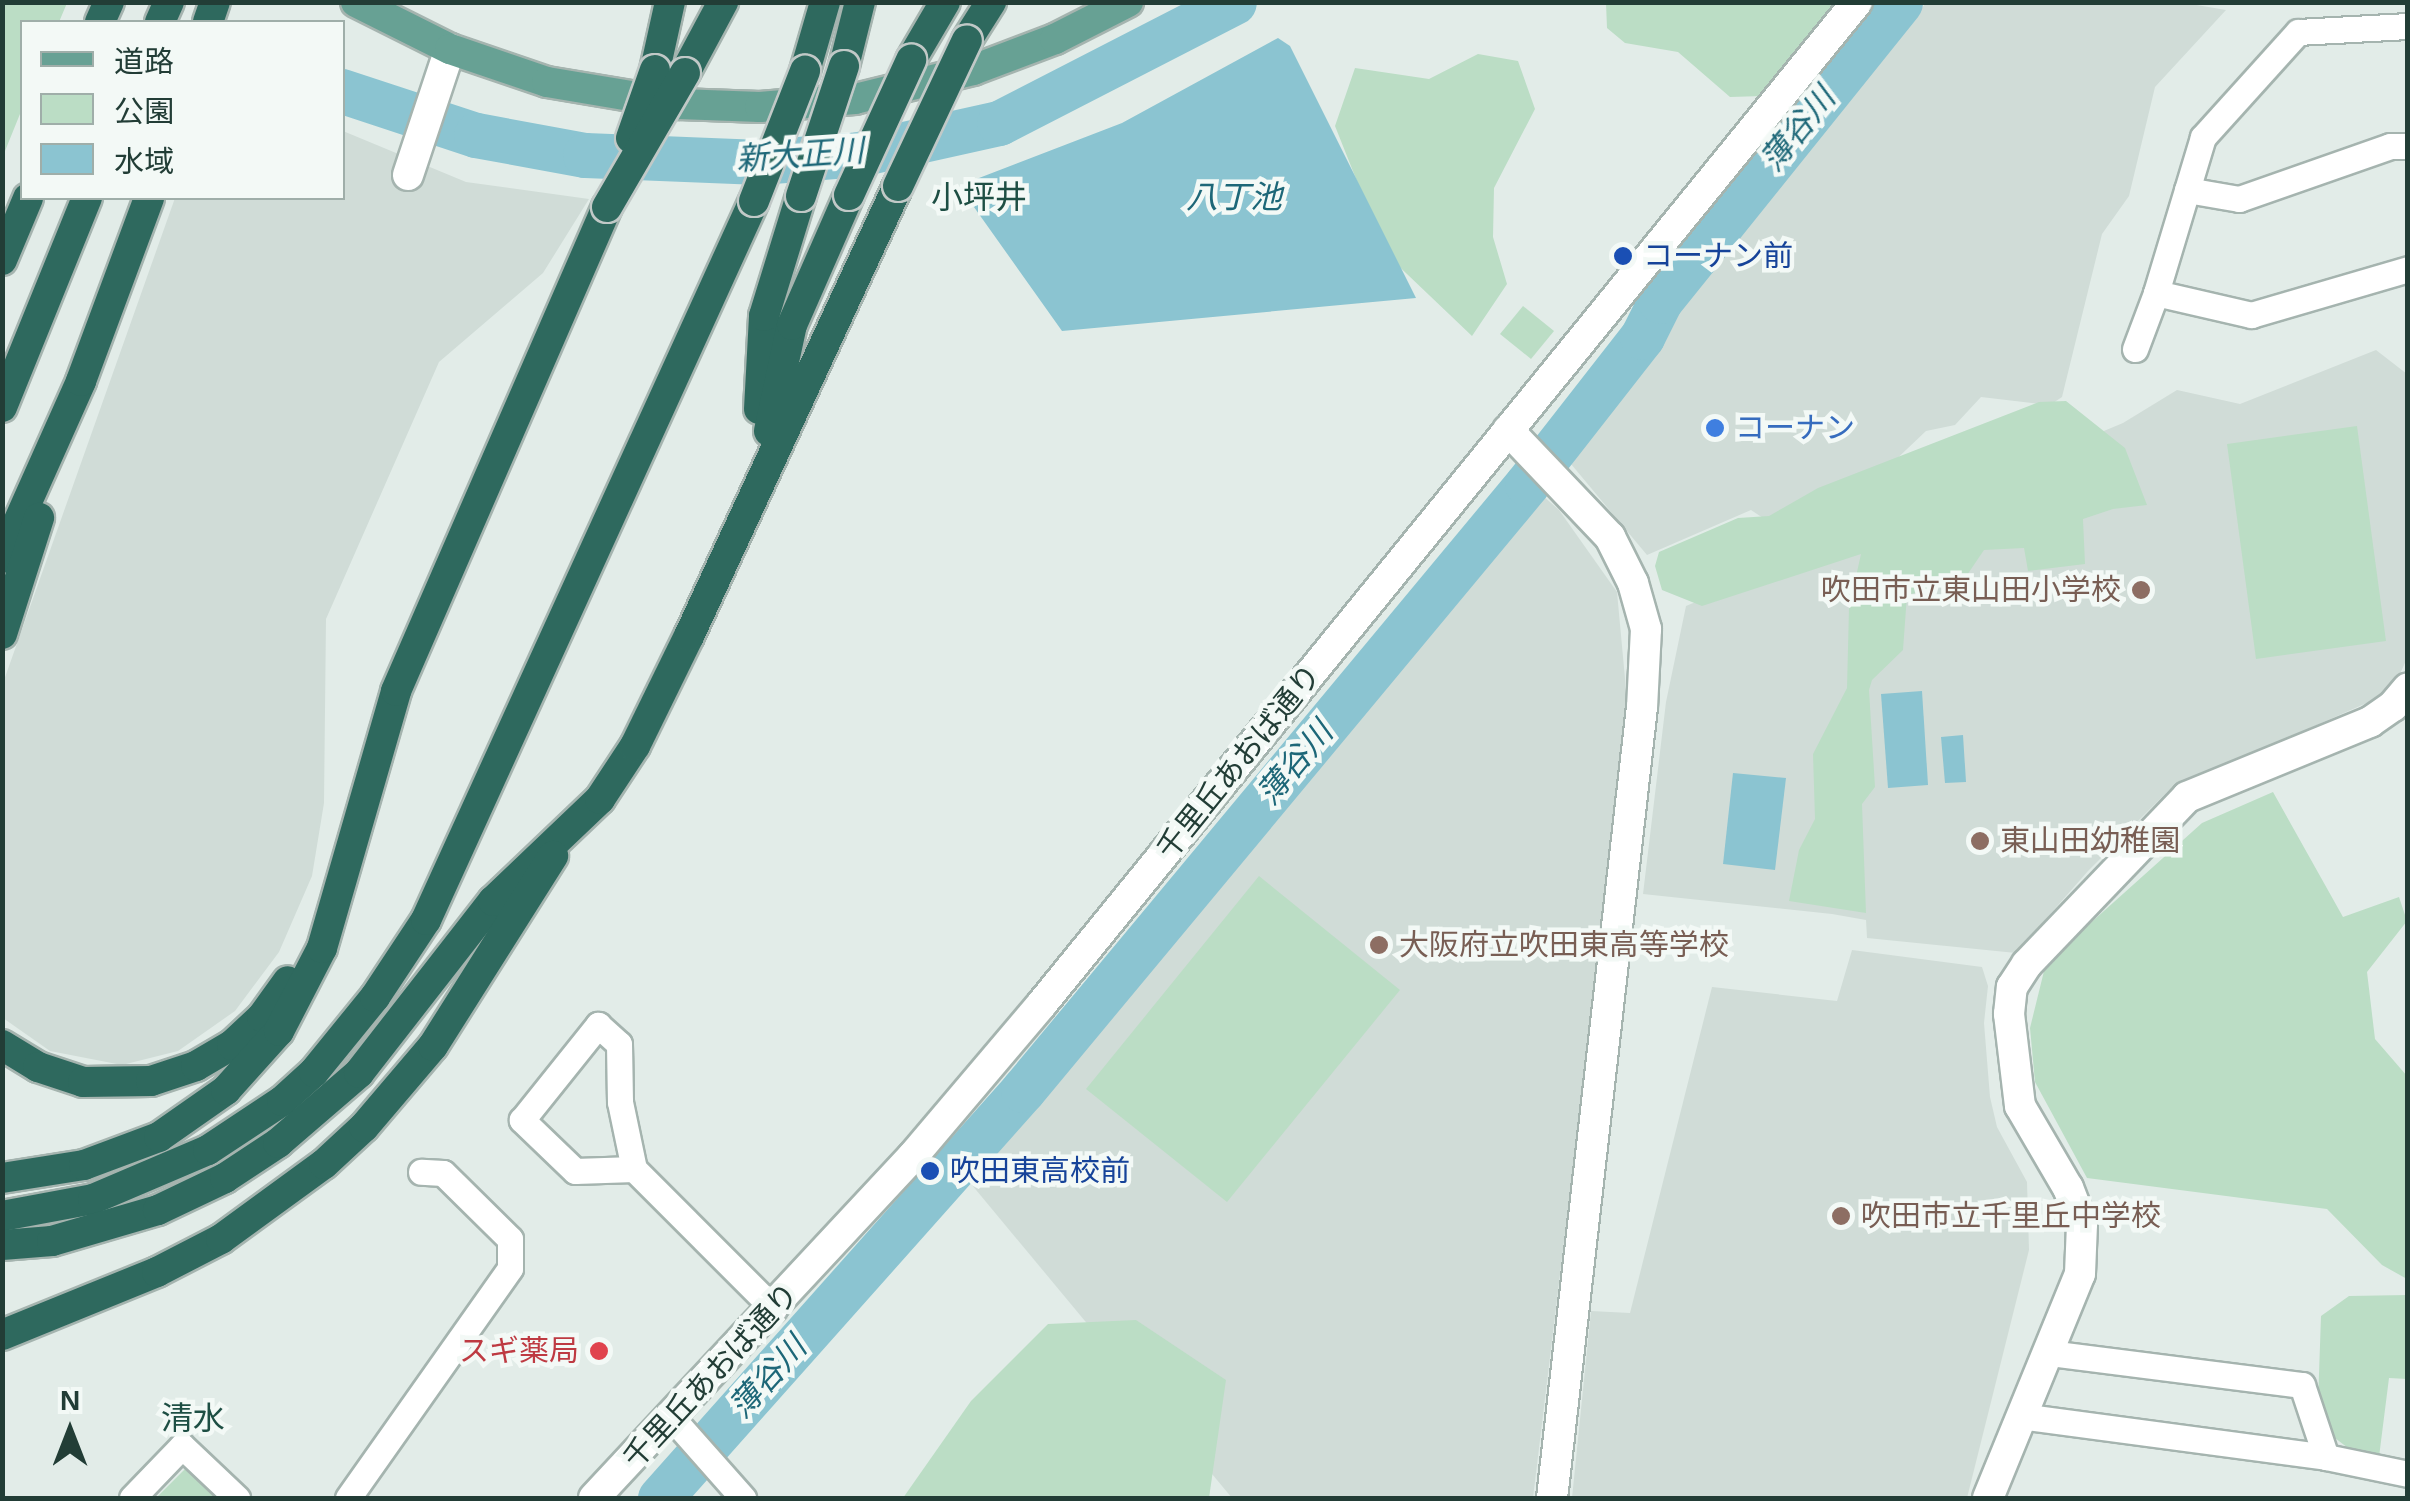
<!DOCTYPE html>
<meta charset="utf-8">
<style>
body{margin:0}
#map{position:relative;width:2410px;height:1501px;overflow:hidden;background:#e2ece8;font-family:Arial,"Noto Sans JP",sans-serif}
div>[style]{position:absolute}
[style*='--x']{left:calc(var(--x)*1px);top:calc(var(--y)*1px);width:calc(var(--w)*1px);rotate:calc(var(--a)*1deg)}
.built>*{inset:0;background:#d0dcd7}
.green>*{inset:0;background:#bbddc5}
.water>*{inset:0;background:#8bc4d1}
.river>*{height:45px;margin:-22.5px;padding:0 22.5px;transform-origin:22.5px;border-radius:22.5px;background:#8bc4d1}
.roads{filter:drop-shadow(2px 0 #a5b4af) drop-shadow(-2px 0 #a5b4af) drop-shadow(0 2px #a5b4af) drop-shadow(0 -2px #a5b4af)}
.street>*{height:25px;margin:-12.5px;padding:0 12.5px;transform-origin:12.5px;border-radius:12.5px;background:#fff}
.secondary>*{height:30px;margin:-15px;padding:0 15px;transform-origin:15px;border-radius:15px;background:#fff}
.primary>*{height:30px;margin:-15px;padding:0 15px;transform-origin:15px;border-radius:15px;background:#67a194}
.highway>*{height:30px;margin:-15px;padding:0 15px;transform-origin:15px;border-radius:15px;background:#2e695e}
.bridges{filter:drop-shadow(2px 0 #c1c9c7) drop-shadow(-2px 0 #c1c9c7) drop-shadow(0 2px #c1c9c7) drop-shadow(0 -2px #c1c9c7)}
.highway-bridge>*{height:30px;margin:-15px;padding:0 15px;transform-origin:15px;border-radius:15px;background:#2e695e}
.dots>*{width:28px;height:28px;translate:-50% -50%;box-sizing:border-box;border:5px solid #f3f9f6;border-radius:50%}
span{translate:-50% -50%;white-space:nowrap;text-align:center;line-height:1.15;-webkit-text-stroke:9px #f3f9f6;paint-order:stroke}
.transit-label{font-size:30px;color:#164399}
.left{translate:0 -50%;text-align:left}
.shop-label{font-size:30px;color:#366cbe}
.education-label{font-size:30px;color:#785e54}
.right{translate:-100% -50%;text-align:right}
.street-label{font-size:30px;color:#223d36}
.health-label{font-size:30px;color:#be3a42}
.water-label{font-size:32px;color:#1d6778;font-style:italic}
.neighbourhood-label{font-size:32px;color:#1e4f44}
.frame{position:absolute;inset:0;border:5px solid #223d36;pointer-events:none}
.legend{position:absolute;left:20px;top:20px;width:325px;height:180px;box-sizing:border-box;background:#f3f9f6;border:2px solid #9faea9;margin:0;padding:12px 18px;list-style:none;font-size:30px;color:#223d36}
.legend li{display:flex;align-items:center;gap:20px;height:50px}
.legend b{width:50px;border:2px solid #9faea9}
.north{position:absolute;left:20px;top:1381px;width:100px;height:100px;-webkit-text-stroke:8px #f3f9f6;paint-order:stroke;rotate:0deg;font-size:28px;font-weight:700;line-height:40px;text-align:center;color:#223d36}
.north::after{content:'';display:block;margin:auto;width:35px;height:45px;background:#223d36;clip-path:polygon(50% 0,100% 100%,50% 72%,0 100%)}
</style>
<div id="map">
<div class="built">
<i style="clip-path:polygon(2179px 2px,2226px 10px,2155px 87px,2129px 196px,2102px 234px,2062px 397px,2050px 405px,1981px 397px,1955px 425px,1926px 431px,1868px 486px,1778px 528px,1751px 510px,1647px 555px,1561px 452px,1746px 216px,1926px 3px)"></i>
<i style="clip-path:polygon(343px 131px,466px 182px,589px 199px,543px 273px,439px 362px,326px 619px,324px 803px,312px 876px,279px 952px,235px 1011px,178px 1051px,122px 1065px,50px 1051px,3px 1018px,3px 683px,175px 198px,342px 198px)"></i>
<i style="clip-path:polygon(2376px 350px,2407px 374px,2408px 656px,2400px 674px,2378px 698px,2169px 790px,2088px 871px,2016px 953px,1867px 938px,1866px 920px,1832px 914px,1643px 894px,1666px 702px,1686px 606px,2123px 423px,2177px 390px,2240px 404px)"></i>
<i style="clip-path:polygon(1534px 488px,1559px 510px,1617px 592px,1628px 711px,1533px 1498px,1232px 1498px,967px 1179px)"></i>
<i style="clip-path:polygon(1852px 950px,1982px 967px,1988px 986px,1984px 1023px,1990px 1097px,1997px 1127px,2027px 1182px,2029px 1250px,1967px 1498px,1572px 1498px,1591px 1311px,1630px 1313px,1712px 987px,1837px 1001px)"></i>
</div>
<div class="green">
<i style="clip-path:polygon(2px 3px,67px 3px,59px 22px,22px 22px,22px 109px,3px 156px)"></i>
<i style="clip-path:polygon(1606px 3px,1834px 3px,1763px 96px,1730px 97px,1678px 52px,1625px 43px,1607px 28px)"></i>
<i style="clip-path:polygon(1478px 54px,1518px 61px,1535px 109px,1494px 188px,1493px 237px,1507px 284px,1472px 336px,1386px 254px,1335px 126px,1355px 68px,1429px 79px)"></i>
<i style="clip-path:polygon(1523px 306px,1554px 331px,1531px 359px,1500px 334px)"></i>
<i style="clip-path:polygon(2066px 401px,2125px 448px,2147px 505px,2113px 509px,2083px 519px,2085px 564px,2028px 571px,2024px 548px,1984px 550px,1963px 581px,1907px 595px,1903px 650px,1872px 680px,1869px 690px,1875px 787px,1862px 804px,1866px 913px,1789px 901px,1799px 850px,1815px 819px,1813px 754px,1847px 688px,1849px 608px,1861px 554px,1702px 606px,1662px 590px,1655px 566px,1659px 552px,1738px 518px,1769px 516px,1818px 488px,2039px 402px)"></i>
<i style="clip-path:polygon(2357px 426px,2386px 641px,2256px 659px,2227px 444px)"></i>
<i style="clip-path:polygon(2273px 792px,2343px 917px,2399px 897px,2407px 921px,2367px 972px,2375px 1039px,2407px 1076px,2407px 1279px,2382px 1265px,2327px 1209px,2087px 1178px,2035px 1082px,2030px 1028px,2046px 963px,2202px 823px)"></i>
<i style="clip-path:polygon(1259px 876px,1400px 990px,1227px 1202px,1086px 1089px)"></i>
<i style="clip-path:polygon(2407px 1295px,2407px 1379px,2389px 1378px,2379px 1457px,2352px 1451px,2331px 1435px,2318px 1403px,2321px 1316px,2349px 1296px)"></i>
<i style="clip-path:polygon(1136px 1320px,1226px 1380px,1209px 1498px,903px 1498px,971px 1401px,1048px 1324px)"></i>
<i style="clip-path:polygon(185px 1469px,216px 1498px,156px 1498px)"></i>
</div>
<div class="water">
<i style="clip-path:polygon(1278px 38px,1290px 46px,1416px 298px,1062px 331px,964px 193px,966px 183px,1122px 123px)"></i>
<i style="clip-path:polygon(1922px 691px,1928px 785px,1888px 788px,1881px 694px)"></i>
<i style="clip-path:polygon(1963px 735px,1966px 782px,1945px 783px,1941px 737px)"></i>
<i style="clip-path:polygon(1733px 773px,1786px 778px,1775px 870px,1723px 864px)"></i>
</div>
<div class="river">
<i style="--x:342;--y:91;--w:141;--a:18.2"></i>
<i style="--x:476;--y:135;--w:111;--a:10.4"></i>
<i style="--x:585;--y:155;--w:175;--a:2.3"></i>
<i style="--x:760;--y:162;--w:99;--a:-4.6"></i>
<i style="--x:859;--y:154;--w:143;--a:-12.5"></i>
<i style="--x:999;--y:123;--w:264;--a:-27.2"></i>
<i style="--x:660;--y:1498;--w:546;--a:-48.34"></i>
<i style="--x:1023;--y:1090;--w:788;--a:-50.25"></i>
<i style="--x:1527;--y:484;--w:187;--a:-52"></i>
<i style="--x:1642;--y:337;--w:40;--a:-63.4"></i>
<i style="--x:1660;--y:301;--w:383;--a:-51.2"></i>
</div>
<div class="roads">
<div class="street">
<i style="--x:2408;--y:26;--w:110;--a:176.9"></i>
<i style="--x:2298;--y:32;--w:142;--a:132.1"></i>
<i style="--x:2203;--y:137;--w:163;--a:106.8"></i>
<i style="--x:2156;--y:293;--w:98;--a:13"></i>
<i style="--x:2251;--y:315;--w:164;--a:-16.3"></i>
<i style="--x:2187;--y:190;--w:53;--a:9.8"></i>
<i style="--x:2239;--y:199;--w:160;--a:-19.3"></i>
<i style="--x:2390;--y:146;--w:18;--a:0"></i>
<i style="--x:2135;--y:349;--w:60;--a:-69.4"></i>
<i style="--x:634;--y:1169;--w:59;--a:178.1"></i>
<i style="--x:575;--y:1171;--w:74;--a:-136.1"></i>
<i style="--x:522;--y:1120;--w:122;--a:-51.3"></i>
<i style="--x:598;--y:1025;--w:28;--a:42"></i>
<i style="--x:619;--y:1044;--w:58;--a:89"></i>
<i style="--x:620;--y:1102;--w:68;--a:78.2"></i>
<i style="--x:634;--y:1169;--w:198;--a:45"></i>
<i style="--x:2049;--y:1353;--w:255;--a:7.2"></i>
<i style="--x:2302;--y:1385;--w:76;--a:71.6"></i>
<i style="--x:2020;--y:1416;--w:309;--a:7.6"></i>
<i style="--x:2326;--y:1457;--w:84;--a:11.7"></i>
<i style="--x:673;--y:1419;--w:106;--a:48.5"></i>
<i style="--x:132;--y:1498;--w:72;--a:-46.1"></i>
<i style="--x:182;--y:1446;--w:76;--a:43.4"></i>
<i style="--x:348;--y:1498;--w:281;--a:-54.8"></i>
<i style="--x:510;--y:1268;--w:29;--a:-90"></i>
<i style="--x:510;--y:1239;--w:94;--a:-135.4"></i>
<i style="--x:443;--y:1173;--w:22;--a:-177"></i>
</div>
<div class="secondary">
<i style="--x:408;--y:175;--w:133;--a:-71.6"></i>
<i style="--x:1508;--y:430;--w:148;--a:46.4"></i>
<i style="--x:1610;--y:537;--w:51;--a:63.4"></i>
<i style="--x:1633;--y:583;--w:48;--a:74.2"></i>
<i style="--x:1646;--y:629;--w:78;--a:92.9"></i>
<i style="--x:1642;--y:707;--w:796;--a:96.49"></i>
<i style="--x:594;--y:1498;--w:468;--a:-47"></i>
<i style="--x:913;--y:1156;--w:198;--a:-49.7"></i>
<i style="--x:1041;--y:1005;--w:1293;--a:-50.87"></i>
<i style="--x:1988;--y:1498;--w:242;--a:-67.7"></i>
<i style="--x:2080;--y:1274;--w:50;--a:-87.7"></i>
<i style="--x:2082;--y:1224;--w:39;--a:-111"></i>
<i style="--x:2068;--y:1188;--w:95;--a:-120.3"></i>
<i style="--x:2020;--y:1106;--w:93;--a:-96.8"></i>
<i style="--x:2009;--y:1014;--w:27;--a:-84"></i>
<i style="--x:2012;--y:987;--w:27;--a:-57"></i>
<i style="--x:2027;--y:964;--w:231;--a:-46.2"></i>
<i style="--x:2187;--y:797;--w:198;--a:-22.3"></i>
<i style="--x:2370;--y:722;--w:28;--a:-35"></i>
<i style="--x:2393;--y:706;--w:23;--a:-50"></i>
</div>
<div class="primary">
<i style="--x:356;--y:2;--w:105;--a:26.6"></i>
<i style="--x:450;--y:49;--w:102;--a:18.8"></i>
<i style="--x:547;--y:82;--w:134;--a:9.5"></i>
<i style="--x:679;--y:104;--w:81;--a:2.1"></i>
<i style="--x:760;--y:107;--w:95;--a:-4.8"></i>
<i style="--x:855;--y:99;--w:122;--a:-13.8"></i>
<i style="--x:973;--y:70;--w:88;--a:-20.7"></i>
<i style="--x:1055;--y:39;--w:82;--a:-26.9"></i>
</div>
<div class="highway">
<i style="--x:100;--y:22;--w:22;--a:-66"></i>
<i style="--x:160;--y:22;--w:22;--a:-66"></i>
<i style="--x:208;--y:22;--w:21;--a:-71"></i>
<i style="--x:967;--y:40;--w:45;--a:-57.7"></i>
<i style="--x:911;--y:60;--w:67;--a:-59.6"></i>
<i style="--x:844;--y:66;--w:66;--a:-76"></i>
<i style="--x:655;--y:70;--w:70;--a:-77.6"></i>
<i style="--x:805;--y:71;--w:72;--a:-73.8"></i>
<i style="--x:685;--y:73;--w:81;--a:-61.8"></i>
<i style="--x:2;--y:260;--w:67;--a:-67.2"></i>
<i style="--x:2;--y:407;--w:226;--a:-67.9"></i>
<i style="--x:759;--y:409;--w:93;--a:-86.9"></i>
<i style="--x:764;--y:316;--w:126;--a:-72.9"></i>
<i style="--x:769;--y:431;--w:108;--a:-77.8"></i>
<i style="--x:792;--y:325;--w:142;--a:-66.3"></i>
<i style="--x:2;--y:558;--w:194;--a:-65.9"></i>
<i style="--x:81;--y:381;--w:195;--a:-69.6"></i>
<i style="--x:2;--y:634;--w:122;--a:-72.3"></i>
<i style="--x:2;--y:1045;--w:42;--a:31.4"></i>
<i style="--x:38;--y:1067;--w:47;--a:18.4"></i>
<i style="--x:83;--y:1082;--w:68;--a:-0.8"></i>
<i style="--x:151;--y:1081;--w:47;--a:-18.4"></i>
<i style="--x:196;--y:1066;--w:42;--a:-30.3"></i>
<i style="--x:232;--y:1045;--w:41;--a:-43"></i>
<i style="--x:262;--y:1017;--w:44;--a:-54.2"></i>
<i style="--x:2;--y:1178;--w:83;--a:-9"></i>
<i style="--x:84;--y:1165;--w:80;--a:-20.5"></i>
<i style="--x:159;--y:1137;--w:82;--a:-35"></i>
<i style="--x:226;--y:1090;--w:79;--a:-48.1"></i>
<i style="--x:279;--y:1031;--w:93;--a:-62.6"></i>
<i style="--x:322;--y:948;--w:267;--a:-73.9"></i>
<i style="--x:396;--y:691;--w:528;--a:-66.45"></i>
<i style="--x:2;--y:1216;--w:93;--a:-10.6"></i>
<i style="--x:93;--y:1199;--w:125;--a:-23.1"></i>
<i style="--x:208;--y:1150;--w:89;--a:-33.5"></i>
<i style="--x:282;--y:1101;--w:43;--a:-42.2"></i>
<i style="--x:314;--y:1072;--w:97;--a:-50.9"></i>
<i style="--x:375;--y:997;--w:92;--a:-56.5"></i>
<i style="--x:426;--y:920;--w:790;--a:-65.48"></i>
<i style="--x:2;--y:1245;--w:50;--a:-4.6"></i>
<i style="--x:52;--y:1241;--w:110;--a:-16.3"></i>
<i style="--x:158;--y:1210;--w:74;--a:-25.5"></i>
<i style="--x:225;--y:1178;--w:64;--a:-33.4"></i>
<i style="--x:278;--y:1143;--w:107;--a:-40.8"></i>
<i style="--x:359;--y:1073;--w:218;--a:-52.1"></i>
<i style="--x:493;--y:901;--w:148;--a:-43.6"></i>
<i style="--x:600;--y:799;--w:64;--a:-56.6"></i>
<i style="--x:635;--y:746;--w:123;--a:-63.9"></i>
<i style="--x:689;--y:636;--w:496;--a:-65.1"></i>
<i style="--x:2;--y:1335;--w:167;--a:-22.1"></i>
<i style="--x:157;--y:1272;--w:72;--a:-27.3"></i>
<i style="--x:221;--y:1239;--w:127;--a:-36.1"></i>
<i style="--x:324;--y:1164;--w:54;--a:-42.8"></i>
<i style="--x:364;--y:1127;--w:106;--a:-49.6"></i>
<i style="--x:433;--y:1046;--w:225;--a:-57.7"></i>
</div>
</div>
<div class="bridges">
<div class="highway-bridge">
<i style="--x:631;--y:138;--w:72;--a:-70.6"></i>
<i style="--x:898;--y:186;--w:161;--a:-64.7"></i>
<i style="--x:849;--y:195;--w:149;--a:-65.3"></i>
<i style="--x:801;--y:196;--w:137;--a:-71.7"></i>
<i style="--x:754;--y:201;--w:140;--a:-68.6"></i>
<i style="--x:607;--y:207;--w:155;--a:-59.8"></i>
</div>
</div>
<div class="dots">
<i style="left:1623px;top:256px;background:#1a4fb4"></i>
<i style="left:1715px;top:428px;background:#3f7fe0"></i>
<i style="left:2141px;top:590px;background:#8d6e63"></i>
<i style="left:1980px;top:841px;background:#8d6e63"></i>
<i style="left:1379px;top:945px;background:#8d6e63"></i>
<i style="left:930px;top:1171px;background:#1a4fb4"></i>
<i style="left:1841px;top:1216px;background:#8d6e63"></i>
<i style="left:599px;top:1351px;background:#e0444e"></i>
</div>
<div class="transit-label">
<span class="left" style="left:1643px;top:256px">コーナン前</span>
<span class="left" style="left:950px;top:1171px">吹田東高校前</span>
</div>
<div class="shop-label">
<span class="left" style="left:1735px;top:428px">コーナン</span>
</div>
<div class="education-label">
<span class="right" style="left:2121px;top:590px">吹田市立東山田小学校</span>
<span class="left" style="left:2000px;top:841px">東山田幼稚園</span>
<span class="left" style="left:1399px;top:945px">大阪府立吹田東高等学校</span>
<span class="left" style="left:1861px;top:1216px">吹田市立千里丘中学校</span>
</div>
<div class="street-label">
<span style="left:1239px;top:762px;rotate:-51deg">千里丘あおば通り</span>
<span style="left:711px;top:1376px;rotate:-47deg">千里丘あおば通り</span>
</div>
<div class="health-label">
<span class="right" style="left:579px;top:1351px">スギ薬局</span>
</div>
<div class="water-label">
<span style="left:1798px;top:129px;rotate:-51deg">薄谷川</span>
<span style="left:800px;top:155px;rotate:-4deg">新大正川</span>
<span style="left:1234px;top:197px">八丁池</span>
<span style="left:1295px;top:763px;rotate:-50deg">薄谷川</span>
<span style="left:768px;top:1377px;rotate:-48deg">薄谷川</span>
</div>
<div class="neighbourhood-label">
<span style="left:979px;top:197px">小坪井</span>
<span style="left:193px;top:1418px">清水</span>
</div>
<div class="frame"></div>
<ul class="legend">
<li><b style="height:12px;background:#67a194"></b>道路</li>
<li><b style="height:28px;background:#bbddc5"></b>公園</li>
<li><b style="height:28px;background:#8bc4d1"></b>水域</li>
</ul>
<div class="north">N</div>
</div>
